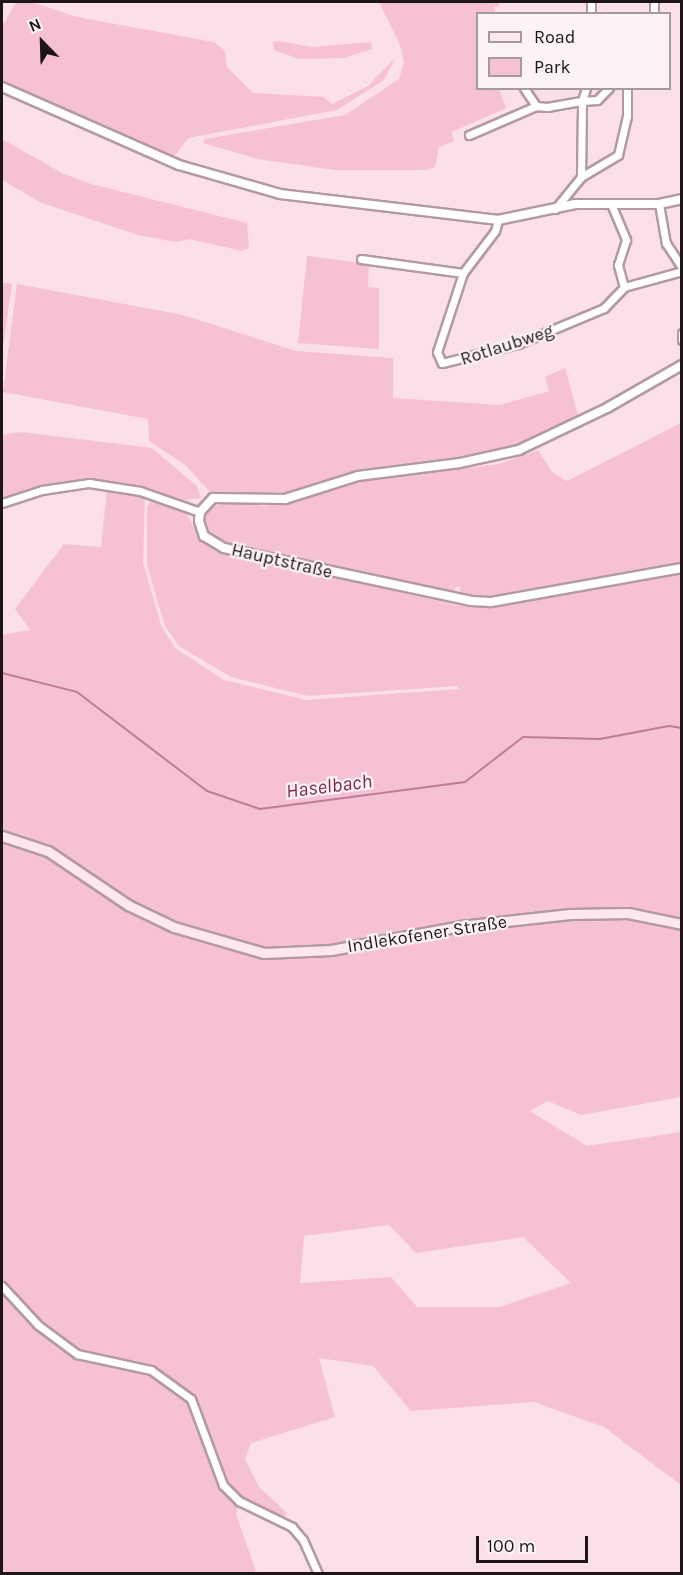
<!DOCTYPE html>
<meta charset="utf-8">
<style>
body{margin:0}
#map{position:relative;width:683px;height:1575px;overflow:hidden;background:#fbe0e8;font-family:Karla,sans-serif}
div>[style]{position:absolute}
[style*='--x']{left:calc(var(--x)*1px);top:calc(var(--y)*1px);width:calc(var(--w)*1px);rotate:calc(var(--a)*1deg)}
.green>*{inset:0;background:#f6c1d1}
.stream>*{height:2px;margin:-1px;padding:0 1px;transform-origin:1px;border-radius:1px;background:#be7d93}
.roads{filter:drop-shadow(2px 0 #b39aa2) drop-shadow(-2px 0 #b39aa2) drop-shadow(0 2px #b39aa2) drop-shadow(0 -2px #b39aa2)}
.minor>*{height:7px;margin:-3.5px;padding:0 3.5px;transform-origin:3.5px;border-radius:3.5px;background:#fff}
.tertiary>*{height:8px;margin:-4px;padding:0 4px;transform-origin:4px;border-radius:4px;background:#fff}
.secondary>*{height:9px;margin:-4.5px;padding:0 4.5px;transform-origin:4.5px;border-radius:4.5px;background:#ffe7ef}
span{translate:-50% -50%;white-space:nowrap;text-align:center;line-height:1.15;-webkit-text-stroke:4.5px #fdf2f5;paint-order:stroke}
.street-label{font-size:18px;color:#1e1518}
.water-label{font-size:20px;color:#7a2b4b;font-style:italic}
.frame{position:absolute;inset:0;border:3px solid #1e1518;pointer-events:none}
.legend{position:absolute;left:476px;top:12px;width:195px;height:78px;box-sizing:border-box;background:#fdf2f5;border:2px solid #a49a9d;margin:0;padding:8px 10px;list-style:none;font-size:18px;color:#1e1518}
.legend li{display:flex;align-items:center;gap:12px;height:30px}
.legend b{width:30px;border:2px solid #a49a9d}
.north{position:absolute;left:12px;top:12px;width:60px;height:60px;-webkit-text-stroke:4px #fdf2f5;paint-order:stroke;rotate:337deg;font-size:16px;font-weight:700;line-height:24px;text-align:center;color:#1e1518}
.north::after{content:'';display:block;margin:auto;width:21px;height:27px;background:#1e1518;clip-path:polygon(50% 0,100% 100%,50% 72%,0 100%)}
.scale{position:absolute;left:476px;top:1536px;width:112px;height:27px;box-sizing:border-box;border:3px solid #1e1518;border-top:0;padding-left:8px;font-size:18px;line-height:21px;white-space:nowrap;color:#1e1518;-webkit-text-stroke:4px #fdf2f5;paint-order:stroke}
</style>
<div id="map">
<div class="green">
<i style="clip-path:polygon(16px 2px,32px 2px,77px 17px,214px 42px,225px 51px,227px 67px,253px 93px,323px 97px,332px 104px,368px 86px,395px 58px,384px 80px,337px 110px,188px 138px,173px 158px,2px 82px,2px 22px,5px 22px)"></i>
<i style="clip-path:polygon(379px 2px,498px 2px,500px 6px,493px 7px,495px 13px,478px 14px,478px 88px,499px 89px,506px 108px,452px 132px,454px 141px,439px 147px,435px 167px,427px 170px,335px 170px,258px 159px,203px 143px,205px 139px,345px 115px,399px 79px,404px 62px,400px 45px)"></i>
<i style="clip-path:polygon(278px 41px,312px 47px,371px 42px,372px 49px,344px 58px,299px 59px,274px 50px,273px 42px)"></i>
<i style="clip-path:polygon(2px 139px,64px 174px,91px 184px,247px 223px,249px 248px,242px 251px,189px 239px,176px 242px,138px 235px,42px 203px,2px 180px)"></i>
<i style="clip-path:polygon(307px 256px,369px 264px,368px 287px,379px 288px,379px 349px,298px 343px)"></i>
<i style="clip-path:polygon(2px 282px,12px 284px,2px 354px)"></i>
<i style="clip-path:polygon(17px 284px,183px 315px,296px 351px,393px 358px,393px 398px,500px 405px,549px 391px,545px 377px,565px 368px,579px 419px,534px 440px,484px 456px,352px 474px,280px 496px,213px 495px,184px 464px,149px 441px,148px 419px,3px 392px)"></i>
<i style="clip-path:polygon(681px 423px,681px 564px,640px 574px,488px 599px,461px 596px,460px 587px,456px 587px,452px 595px,271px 555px,236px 544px,229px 546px,214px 541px,203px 527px,205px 511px,224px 501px,263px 506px,290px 503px,361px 481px,499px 464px,538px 450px,552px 472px,567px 481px)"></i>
<i style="clip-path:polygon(21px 432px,152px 448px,197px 486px,201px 498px,183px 500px,90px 479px,2px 497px,2px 435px)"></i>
<i style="clip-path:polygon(evenodd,107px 488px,145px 496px,143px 563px,161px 625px,175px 648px,224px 680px,306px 700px,459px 689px,457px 686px,308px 696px,231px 677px,179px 646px,165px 626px,147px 565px,147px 507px,151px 501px,156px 498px,184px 509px,199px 537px,218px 551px,460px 606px,492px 607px,681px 573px,681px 1097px,581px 1115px,548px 1101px,530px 1111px,587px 1146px,681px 1132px,681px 1485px,604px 1427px,534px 1402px,411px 1411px,373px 1366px,319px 1358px,335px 1417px,251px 1443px,245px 1459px,259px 1487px,287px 1513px,282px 1520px,241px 1500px,236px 1514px,256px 1572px,10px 1574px,2px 1570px,2px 635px,30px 630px,15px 609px,64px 544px,101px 547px,107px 488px,389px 1225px,416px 1253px,523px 1237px,571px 1283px,500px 1307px,417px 1307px,391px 1277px,300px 1283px,304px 1236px,389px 1225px)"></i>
</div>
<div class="stream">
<i style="--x:2;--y:673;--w:77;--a:14.2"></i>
<i style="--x:77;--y:692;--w:163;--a:37.3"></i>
<i style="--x:207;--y:791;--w:56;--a:18.8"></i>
<i style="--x:260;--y:809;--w:207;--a:-7.5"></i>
<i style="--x:465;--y:782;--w:73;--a:-37.8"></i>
<i style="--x:523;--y:737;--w:77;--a:1.5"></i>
<i style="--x:600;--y:739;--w:70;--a:-10.7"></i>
<i style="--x:669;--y:726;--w:13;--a:9"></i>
</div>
<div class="roads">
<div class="minor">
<i style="--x:654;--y:2;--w:12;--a:90"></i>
<i style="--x:591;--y:14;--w:12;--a:-90"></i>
<i style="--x:524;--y:88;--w:22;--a:56"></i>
<i style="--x:536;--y:106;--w:11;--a:5"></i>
<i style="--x:547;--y:107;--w:36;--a:-10"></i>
<i style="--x:582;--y:101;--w:14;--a:-73"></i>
<i style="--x:469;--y:135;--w:73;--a:-23.4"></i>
<i style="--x:581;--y:177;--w:43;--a:-30.7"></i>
<i style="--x:618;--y:155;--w:40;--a:-77"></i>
<i style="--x:627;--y:116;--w:28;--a:-90"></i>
<i style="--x:611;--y:204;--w:39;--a:67"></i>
<i style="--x:626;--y:240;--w:26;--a:108"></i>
<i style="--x:618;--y:265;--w:23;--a:75"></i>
<i style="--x:659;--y:204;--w:40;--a:80"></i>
<i style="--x:666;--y:243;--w:30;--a:57"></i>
<i style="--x:555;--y:209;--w:41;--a:-50.9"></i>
<i style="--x:581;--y:177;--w:76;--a:-89.2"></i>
<i style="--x:582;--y:101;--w:15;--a:-4"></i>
<i style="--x:597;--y:100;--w:17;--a:-45"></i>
<i style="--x:498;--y:220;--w:11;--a:105"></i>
<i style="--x:495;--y:231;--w:53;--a:127.3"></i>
<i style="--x:463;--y:273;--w:83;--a:108.2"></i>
<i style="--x:437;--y:352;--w:12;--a:66"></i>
<i style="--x:442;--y:363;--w:78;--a:-14"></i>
<i style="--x:518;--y:344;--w:93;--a:-22.7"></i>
<i style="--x:604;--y:308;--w:29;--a:-46"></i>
<i style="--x:624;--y:287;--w:60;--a:-15.4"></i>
<i style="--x:361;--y:259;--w:103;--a:7.8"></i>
<i style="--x:682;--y:333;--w:7;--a:90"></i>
<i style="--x:2;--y:503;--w:42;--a:-18"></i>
<i style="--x:42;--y:490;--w:48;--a:-8.5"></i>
<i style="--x:89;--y:483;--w:52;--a:8.9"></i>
<i style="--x:140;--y:491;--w:64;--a:19.3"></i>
<i style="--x:2;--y:1286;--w:53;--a:47.3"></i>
<i style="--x:38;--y:1325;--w:49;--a:36.6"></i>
<i style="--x:77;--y:1354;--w:76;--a:12.2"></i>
<i style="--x:151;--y:1370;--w:49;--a:35.9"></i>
<i style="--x:191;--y:1399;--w:92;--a:69.6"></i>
<i style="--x:223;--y:1485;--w:23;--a:45"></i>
<i style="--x:239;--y:1501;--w:59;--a:26.1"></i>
<i style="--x:292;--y:1527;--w:17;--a:50"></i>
<i style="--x:303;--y:1540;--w:37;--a:66"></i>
</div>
<div class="tertiary">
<i style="--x:2;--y:87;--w:193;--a:23.8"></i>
<i style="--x:179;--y:165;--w:105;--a:16"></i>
<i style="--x:280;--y:194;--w:220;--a:6.8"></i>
<i style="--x:498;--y:220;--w:79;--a:-11.7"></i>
<i style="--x:575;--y:204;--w:84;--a:0"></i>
<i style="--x:659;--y:204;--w:24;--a:-12"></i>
<i style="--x:682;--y:365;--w:86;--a:150.2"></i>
<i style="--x:607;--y:408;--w:98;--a:154.5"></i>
<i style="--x:519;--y:450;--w:60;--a:167.6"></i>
<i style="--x:460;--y:463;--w:103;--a:172.7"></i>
<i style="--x:358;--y:476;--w:77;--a:162.5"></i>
<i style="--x:285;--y:499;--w:72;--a:-179.2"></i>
<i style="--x:213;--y:498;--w:19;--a:133"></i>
<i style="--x:200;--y:512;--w:9;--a:96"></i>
<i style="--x:199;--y:521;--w:16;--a:72"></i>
<i style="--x:204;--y:536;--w:23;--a:31"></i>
<i style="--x:224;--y:548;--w:253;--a:12.1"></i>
<i style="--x:471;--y:601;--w:20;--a:3"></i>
<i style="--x:491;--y:602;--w:194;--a:-10.1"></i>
</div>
<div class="secondary">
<i style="--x:2;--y:836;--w:48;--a:18.1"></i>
<i style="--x:48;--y:851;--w:97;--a:34"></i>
<i style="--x:128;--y:905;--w:51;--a:25.6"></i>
<i style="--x:174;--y:927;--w:94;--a:16.1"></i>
<i style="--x:264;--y:953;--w:67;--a:-2.6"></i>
<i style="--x:331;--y:950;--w:131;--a:-10.5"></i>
<i style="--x:460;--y:926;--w:111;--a:-6.2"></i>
<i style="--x:570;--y:914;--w:58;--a:-1"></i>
<i style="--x:628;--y:913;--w:55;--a:11.5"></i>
</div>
</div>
<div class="street-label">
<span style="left:507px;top:345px;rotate:-18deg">Rotlaubweg</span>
<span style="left:282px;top:561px;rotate:13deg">Hauptstraße</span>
<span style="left:427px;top:934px;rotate:-9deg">Indlekofener Straße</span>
</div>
<div class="water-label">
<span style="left:329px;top:786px;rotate:-7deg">Haselbach</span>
</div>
<div class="frame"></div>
<ul class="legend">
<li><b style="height:8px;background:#ffe7ef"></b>Road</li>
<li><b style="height:16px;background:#f6c1d1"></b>Park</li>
</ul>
<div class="north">N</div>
<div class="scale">100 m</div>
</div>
